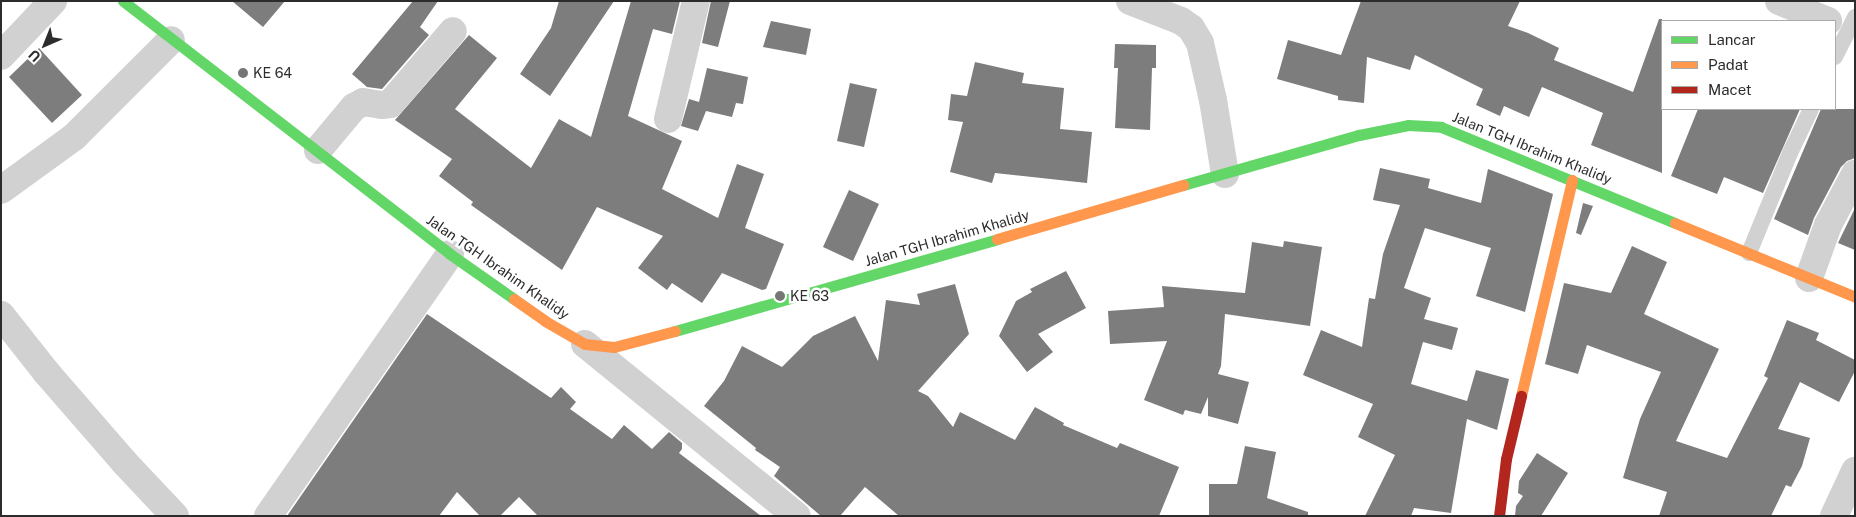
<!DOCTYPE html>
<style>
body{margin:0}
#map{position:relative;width:1856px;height:517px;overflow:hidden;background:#fff;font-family:"Public Sans",sans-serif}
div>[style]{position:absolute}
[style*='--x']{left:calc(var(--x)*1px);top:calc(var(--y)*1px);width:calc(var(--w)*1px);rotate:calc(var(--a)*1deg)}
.building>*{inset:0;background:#7d7d7d}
.lane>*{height:16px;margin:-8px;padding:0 8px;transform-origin:8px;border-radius:8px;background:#d1d1d1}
.street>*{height:28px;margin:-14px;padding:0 14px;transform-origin:14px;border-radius:14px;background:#d1d1d1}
.fast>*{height:11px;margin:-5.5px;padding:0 5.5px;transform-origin:5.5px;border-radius:5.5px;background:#63d668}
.slow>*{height:11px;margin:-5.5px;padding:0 5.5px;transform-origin:5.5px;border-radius:5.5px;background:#ff974d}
.jam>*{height:11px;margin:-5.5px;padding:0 5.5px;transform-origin:5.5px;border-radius:5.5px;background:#b3261e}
.dots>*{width:14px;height:14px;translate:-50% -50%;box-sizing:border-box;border:2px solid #fff;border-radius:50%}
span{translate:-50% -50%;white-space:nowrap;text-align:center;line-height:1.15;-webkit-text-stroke:5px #fff;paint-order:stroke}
.poi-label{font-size:14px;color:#2c2c2c}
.left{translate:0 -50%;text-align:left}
.street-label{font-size:14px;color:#2c2c2c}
.frame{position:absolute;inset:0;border:2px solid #2c2c2c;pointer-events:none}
.legend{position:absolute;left:1661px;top:20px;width:175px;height:90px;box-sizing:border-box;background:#fff;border:1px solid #ababab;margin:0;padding:6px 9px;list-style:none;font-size:15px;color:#2c2c2c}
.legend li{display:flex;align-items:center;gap:10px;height:25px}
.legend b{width:25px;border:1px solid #ababab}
.north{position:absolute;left:20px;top:20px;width:50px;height:50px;-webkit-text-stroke:4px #fff;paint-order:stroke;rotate:224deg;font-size:14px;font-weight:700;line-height:20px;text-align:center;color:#2c2c2c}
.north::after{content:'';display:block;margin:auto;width:18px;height:22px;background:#2c2c2c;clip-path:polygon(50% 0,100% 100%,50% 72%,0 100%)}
</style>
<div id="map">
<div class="building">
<i style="clip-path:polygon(232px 1px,285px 1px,263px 27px)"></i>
<i style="clip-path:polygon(413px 1px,438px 1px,420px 27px,429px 35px,382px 89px,367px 87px,352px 74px)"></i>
<i style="clip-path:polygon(559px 1px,614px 1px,550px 96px,520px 74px,551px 28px)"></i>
<i style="clip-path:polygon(631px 1px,680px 1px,672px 34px,653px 29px,628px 116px,682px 141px,662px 189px,718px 218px,737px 164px,764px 174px,745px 228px,784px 244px,766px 289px,762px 290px,722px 273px,702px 303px,672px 283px,667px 290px,638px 268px,663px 236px,597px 207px,562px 270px,471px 205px,473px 202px,439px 176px,452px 159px,395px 120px,469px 35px,497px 58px,455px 109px,531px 168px,559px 119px,591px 137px)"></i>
<i style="clip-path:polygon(711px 1px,730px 1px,718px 47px,702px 43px)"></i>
<i style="clip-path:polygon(1361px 1px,1520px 1px,1508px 26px,1528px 33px,1559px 48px,1554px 60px,1633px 92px,1659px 19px,1662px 19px,1662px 173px,1591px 145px,1603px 113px,1542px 87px,1529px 117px,1504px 106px,1500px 116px,1476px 105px,1483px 89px,1415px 55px,1410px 70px,1367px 57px,1364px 103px,1338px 100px,1338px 96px,1277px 79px,1288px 40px,1341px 55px)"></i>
<i style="clip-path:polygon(771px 21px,811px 29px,806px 55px,763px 47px)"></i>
<i style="clip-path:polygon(1115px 44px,1156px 45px,1156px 68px,1152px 68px,1150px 130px,1115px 128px,1118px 68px,1114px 68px)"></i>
<i style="clip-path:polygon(39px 48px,82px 95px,52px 123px,9px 77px)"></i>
<i style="clip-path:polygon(975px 62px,1024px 73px,1022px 83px,1064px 88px,1060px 129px,1092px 132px,1087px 183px,995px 173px,992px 183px,950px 172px,963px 122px,948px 120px,951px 94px,967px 96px)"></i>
<i style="clip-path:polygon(707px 68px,748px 77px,743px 104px,736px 103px,732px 117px,706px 111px,698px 131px,681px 126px,689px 99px,699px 102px)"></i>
<i style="clip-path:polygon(850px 83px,877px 89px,864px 147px,837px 141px)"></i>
<i style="clip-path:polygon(1698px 109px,1800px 109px,1763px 193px,1724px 177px,1717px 194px,1671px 176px)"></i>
<i style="clip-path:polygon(1821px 109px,1855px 109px,1855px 158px,1847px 161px,1841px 167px,1814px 218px,1808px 235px,1774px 219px)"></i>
<i style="clip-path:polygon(1380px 168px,1430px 179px,1428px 188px,1481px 203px,1488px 169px,1553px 194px,1525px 312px,1476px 296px,1491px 248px,1425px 228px,1404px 288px,1431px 298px,1424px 319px,1458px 328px,1452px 350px,1423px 342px,1411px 384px,1467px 401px,1476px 370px,1509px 379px,1497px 430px,1467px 419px,1451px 513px,1414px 508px,1411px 516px,1365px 516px,1395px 455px,1358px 437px,1373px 404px,1303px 375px,1321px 330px,1362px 347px,1369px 298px,1375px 299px,1383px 254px,1400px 205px,1373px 200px)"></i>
<i style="clip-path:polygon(849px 190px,879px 204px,853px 261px,823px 247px)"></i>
<i style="clip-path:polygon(1583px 203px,1593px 206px,1581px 235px,1576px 233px)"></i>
<i style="clip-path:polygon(1855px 208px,1855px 250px,1838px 243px)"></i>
<i style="clip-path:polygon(1284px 241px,1322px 247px,1310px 326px,1225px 314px,1221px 366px,1218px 374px,1249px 382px,1238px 424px,1208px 416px,1208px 397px,1201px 414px,1185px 410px,1183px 415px,1144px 400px,1167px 341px,1110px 344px,1108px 311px,1164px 307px,1162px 286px,1245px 293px,1252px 242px,1283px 247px)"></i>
<i style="clip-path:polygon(1632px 246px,1667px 262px,1644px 314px,1719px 349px,1676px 441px,1727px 458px,1768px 378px,1764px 376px,1787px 320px,1819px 333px,1816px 340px,1855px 360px,1855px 371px,1839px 402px,1800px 382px,1778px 429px,1810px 438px,1802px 466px,1791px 487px,1786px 485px,1771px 516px,1659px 516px,1667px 492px,1623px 478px,1640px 419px,1661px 372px,1587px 345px,1578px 374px,1545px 364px,1564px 283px,1611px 293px)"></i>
<i style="clip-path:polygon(1066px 271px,1086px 308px,1038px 334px,1053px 352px,1027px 372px,999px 336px,1016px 301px,1032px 292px,1030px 289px)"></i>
<i style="clip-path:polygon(955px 284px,969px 334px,918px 391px,928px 396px,953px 427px,960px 412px,1015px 440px,1035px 407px,1064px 423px,1063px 425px,1117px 448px,1120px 443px,1179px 467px,1159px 516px,899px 516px,865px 487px,840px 516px,821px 516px,774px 476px,780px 467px,755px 450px,756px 448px,704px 406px,724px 381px,742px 346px,782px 367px,813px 336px,855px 316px,878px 361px,886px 300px,920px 305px,917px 294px)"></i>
<i style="clip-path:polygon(427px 314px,551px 398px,561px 387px,576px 402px,570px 409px,612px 439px,624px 425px,652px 449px,669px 432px,682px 443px,682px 449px,679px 453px,761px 516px,538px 516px,519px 497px,500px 516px,480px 516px,457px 492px,439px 516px,287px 516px)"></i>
<i style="clip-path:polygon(1245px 446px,1276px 452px,1267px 498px,1308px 512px,1308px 516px,1209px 516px,1209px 484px,1237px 484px)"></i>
<i style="clip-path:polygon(1537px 453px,1568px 473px,1541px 516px,1515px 516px,1516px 506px,1523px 496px,1518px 493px,1519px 481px)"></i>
</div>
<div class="lane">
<i style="--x:1835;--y:57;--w:45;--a:-63.4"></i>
<i style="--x:1749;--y:253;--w:108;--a:-67.7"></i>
<i style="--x:1790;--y:153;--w:49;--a:-64.5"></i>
</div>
<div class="street">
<i style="--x:1130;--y:1;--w:55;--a:21.4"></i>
<i style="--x:1181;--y:21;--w:12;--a:35"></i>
<i style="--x:1191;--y:28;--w:17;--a:59"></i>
<i style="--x:1200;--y:43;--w:58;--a:77.2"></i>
<i style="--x:1213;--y:100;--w:75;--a:80.8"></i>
<i style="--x:1779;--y:1;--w:53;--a:22.2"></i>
<i style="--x:1;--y:56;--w:76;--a:-46.6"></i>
<i style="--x:668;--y:119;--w:121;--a:-76.7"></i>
<i style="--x:318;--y:150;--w:56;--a:-50.1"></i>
<i style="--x:354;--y:107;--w:10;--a:-29"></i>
<i style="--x:363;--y:102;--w:19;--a:9"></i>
<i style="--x:382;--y:105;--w:8;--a:-7"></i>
<i style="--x:390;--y:104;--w:96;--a:-49.2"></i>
<i style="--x:1;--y:190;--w:90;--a:-36"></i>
<i style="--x:74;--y:137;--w:137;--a:-45"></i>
<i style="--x:1809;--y:278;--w:56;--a:-70.3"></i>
<i style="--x:1828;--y:225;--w:58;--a:-62.1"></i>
<i style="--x:1;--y:315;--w:73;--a:51.7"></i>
<i style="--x:46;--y:372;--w:121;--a:49"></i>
<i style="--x:125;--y:463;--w:73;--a:46.7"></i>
<i style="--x:585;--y:344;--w:273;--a:39.1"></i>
<i style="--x:268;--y:516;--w:319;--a:-55.2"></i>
<i style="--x:1834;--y:516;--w:50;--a:-65"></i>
</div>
<div class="fast">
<i style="--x:123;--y:1;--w:413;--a:37.7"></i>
<i style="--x:450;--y:254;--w:78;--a:35.1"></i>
<i style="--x:1183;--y:185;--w:183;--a:-15.9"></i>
<i style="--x:1359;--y:135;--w:50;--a:-11.5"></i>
<i style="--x:1408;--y:125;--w:33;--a:3"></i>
<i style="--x:1441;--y:127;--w:253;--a:22.3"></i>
<i style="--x:675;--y:331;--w:335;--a:-15.9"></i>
</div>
<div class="slow">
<i style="--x:1675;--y:223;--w:195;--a:22.3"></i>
<i style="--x:997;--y:239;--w:194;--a:-16.2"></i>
<i style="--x:514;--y:299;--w:38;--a:35"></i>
<i style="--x:545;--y:321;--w:46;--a:29.9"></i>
<i style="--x:585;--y:344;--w:29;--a:6"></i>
<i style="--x:614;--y:347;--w:63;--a:-14.7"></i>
<i style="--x:1521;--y:396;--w:222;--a:-76.7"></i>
</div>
<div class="jam">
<i style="--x:1499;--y:516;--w:57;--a:-83"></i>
<i style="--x:1506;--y:459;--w:65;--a:-76.6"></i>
</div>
<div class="dots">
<i style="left:243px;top:73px;background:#767676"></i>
<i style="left:780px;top:296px;background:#767676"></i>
</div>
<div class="poi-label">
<span class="left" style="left:253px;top:73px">KE 64</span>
<span class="left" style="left:790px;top:296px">KE 63</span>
</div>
<div class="street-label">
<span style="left:1532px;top:148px;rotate:22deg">Jalan TGH Ibrahim Khalidy</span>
<span style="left:947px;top:238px;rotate:-16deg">Jalan TGH Ibrahim Khalidy</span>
<span style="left:498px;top:267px;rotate:35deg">Jalan TGH Ibrahim Khalidy</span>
</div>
<div class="frame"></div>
<ul class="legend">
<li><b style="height:6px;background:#63d668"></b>Lancar</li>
<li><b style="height:6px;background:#ff974d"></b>Padat</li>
<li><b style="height:6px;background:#b3261e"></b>Macet</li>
</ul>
<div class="north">U</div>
</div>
